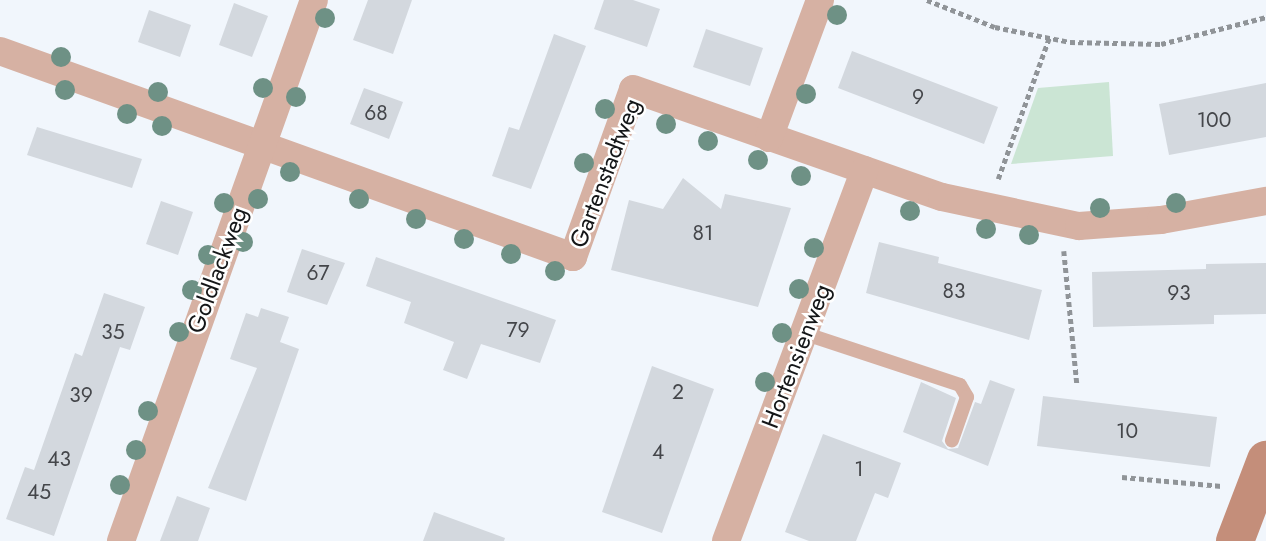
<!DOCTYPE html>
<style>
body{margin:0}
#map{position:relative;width:1266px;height:541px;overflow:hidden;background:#f1f6fc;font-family:Jost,sans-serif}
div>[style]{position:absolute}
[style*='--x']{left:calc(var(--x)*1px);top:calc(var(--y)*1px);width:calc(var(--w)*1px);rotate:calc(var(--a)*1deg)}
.green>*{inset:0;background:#cbe5d4}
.building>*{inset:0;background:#d3d8de}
.path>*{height:4.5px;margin-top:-2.25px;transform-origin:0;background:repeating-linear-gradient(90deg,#909498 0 5px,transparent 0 8.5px)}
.lane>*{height:14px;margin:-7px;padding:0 7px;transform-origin:7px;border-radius:7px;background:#d6b1a3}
.street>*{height:28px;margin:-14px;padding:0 14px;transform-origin:14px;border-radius:14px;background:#d6b1a3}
.secondary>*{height:38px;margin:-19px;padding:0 19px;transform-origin:19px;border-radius:19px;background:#c48e7a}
.trees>*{width:20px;height:20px;margin:-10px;border-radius:50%;background:#6e9185}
span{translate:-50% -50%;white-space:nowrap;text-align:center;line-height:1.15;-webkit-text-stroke:5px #fff;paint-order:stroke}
.number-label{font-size:21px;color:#44464a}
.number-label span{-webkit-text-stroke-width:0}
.street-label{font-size:24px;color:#141618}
</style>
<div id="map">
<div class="green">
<i style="clip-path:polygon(1109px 82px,1113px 156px,1011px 164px,1038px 88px)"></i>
</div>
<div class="building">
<i style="clip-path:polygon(368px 0,412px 0,393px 54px,353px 40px)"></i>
<i style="clip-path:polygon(604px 0,633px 0,660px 9px,647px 47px,594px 29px)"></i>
<i style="clip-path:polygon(234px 3px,268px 16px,252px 57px,219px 45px)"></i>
<i style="clip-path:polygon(149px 10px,191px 25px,180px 57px,138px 42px)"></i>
<i style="clip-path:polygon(706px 29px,763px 48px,750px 86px,693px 67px)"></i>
<i style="clip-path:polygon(554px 34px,586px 46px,531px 189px,492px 176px,509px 127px,519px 130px)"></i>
<i style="clip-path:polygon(852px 51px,998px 107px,984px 144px,838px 88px)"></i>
<i style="clip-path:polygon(1266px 83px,1266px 137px,1169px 155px,1159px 104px)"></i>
<i style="clip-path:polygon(364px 88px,403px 102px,389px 139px,350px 124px)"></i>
<i style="clip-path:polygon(37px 127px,142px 159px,132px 188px,27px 155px)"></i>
<i style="clip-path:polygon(683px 178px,721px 209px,725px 194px,791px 208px,758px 307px,611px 270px,629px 200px,663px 209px)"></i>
<i style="clip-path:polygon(161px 201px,193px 212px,178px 255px,146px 244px)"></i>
<i style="clip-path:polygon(879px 242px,939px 257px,938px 263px,1042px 290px,1029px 340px,866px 293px)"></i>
<i style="clip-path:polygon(302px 249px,345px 263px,327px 305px,287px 292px)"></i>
<i style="clip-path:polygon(376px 257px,556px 320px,540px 363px,481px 344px,467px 379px,443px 370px,454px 342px,404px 323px,411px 302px,366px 286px)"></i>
<i style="clip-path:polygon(1266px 263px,1266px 314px,1214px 315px,1214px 324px,1093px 327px,1092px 272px,1206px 269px,1206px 264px)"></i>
<i style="clip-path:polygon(104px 293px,145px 307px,130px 350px,120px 347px,54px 536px,6px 519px,25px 467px,34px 470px,75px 353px,82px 356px)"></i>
<i style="clip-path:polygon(261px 308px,289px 317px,280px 342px,299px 349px,246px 501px,208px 488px,257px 368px,230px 359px,246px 313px,258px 317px)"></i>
<i style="clip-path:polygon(652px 366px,714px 389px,662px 533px,602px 512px)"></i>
<i style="clip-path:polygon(990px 380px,1015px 389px,988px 466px,903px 432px,921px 382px,956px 398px,942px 441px,948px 449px,958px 448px,975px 402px,981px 404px)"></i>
<i style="clip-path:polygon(1043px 396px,1217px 417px,1210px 467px,1037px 446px)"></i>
<i style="clip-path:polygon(823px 434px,901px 463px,888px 498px,875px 493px,856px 541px,809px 541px,785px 532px)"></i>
<i style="clip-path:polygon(177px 496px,210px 508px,198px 541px,160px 541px)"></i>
<i style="clip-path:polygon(434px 512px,505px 538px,504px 541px,423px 541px)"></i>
</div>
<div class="path">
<i style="--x:927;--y:0;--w:73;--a:21.7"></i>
<i style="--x:995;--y:27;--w:76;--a:11.3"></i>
<i style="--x:1070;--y:42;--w:91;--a:1.3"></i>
<i style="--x:1161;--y:44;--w:108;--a:-14.4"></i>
<i style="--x:998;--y:179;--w:150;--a:-70.1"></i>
<i style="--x:1064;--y:251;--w:133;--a:84.4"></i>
<i style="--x:1122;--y:477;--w:100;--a:5.1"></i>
</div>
<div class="lane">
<i style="--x:806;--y:334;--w:162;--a:18.3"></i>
<i style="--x:960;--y:385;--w:14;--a:60"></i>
<i style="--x:967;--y:397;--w:46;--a:109.2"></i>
</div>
<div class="street">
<i style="--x:0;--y:51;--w:609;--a:19.77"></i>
<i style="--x:573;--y:257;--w:178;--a:-70.3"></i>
<i style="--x:633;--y:89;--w:327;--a:19.3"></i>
<i style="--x:942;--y:197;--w:140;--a:12"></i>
<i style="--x:1079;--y:226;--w:82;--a:-4.2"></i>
<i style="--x:1161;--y:220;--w:107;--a:-10.3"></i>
<i style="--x:769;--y:138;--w:147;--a:-69.7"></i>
<i style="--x:121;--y:541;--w:574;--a:-70.37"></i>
<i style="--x:726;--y:541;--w:396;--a:-69.5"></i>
</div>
<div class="secondary">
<i style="--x:1235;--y:541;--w:87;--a:-69.1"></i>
</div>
<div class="trees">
<i style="left:837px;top:15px"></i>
<i style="left:325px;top:18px"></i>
<i style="left:61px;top:57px"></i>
<i style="left:263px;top:88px"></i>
<i style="left:65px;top:90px"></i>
<i style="left:158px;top:92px"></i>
<i style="left:806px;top:94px"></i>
<i style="left:296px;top:97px"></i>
<i style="left:605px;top:109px"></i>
<i style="left:127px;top:114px"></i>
<i style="left:666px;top:124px"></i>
<i style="left:162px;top:126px"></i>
<i style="left:708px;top:141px"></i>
<i style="left:758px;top:160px"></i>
<i style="left:584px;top:163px"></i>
<i style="left:290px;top:172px"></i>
<i style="left:801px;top:176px"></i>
<i style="left:258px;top:199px"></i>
<i style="left:359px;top:199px"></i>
<i style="left:224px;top:203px"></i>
<i style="left:1176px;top:203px"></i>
<i style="left:1100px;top:208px"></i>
<i style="left:910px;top:211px"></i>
<i style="left:416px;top:219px"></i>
<i style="left:986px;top:229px"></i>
<i style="left:1029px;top:235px"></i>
<i style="left:464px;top:239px"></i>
<i style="left:243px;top:242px"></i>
<i style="left:814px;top:248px"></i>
<i style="left:511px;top:254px"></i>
<i style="left:208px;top:255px"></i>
<i style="left:555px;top:271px"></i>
<i style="left:799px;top:289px"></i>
<i style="left:192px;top:290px"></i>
<i style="left:179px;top:332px"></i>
<i style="left:782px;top:333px"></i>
<i style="left:765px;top:382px"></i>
<i style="left:148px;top:411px"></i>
<i style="left:136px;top:450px"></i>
<i style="left:120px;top:485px"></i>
</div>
<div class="number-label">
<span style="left:918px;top:97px">9</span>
<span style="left:376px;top:113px">68</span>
<span style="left:1214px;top:120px">100</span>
<span style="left:703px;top:233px">81</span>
<span style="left:318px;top:273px">67</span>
<span style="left:954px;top:291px">83</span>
<span style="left:1179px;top:293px">93</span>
<span style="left:518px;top:330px">79</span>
<span style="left:113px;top:332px">35</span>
<span style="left:678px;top:392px">2</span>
<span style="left:81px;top:395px">39</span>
<span style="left:1127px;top:431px">10</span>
<span style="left:658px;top:452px">4</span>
<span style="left:59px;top:459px">43</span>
<span style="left:859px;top:469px">1</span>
<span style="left:39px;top:492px">45</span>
</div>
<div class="street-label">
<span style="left:605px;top:173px;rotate:-69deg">Gartenstadtweg</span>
<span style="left:217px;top:270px;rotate:-70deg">Goldlackweg</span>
<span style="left:796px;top:356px;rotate:-69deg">Hortensienweg</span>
</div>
</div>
